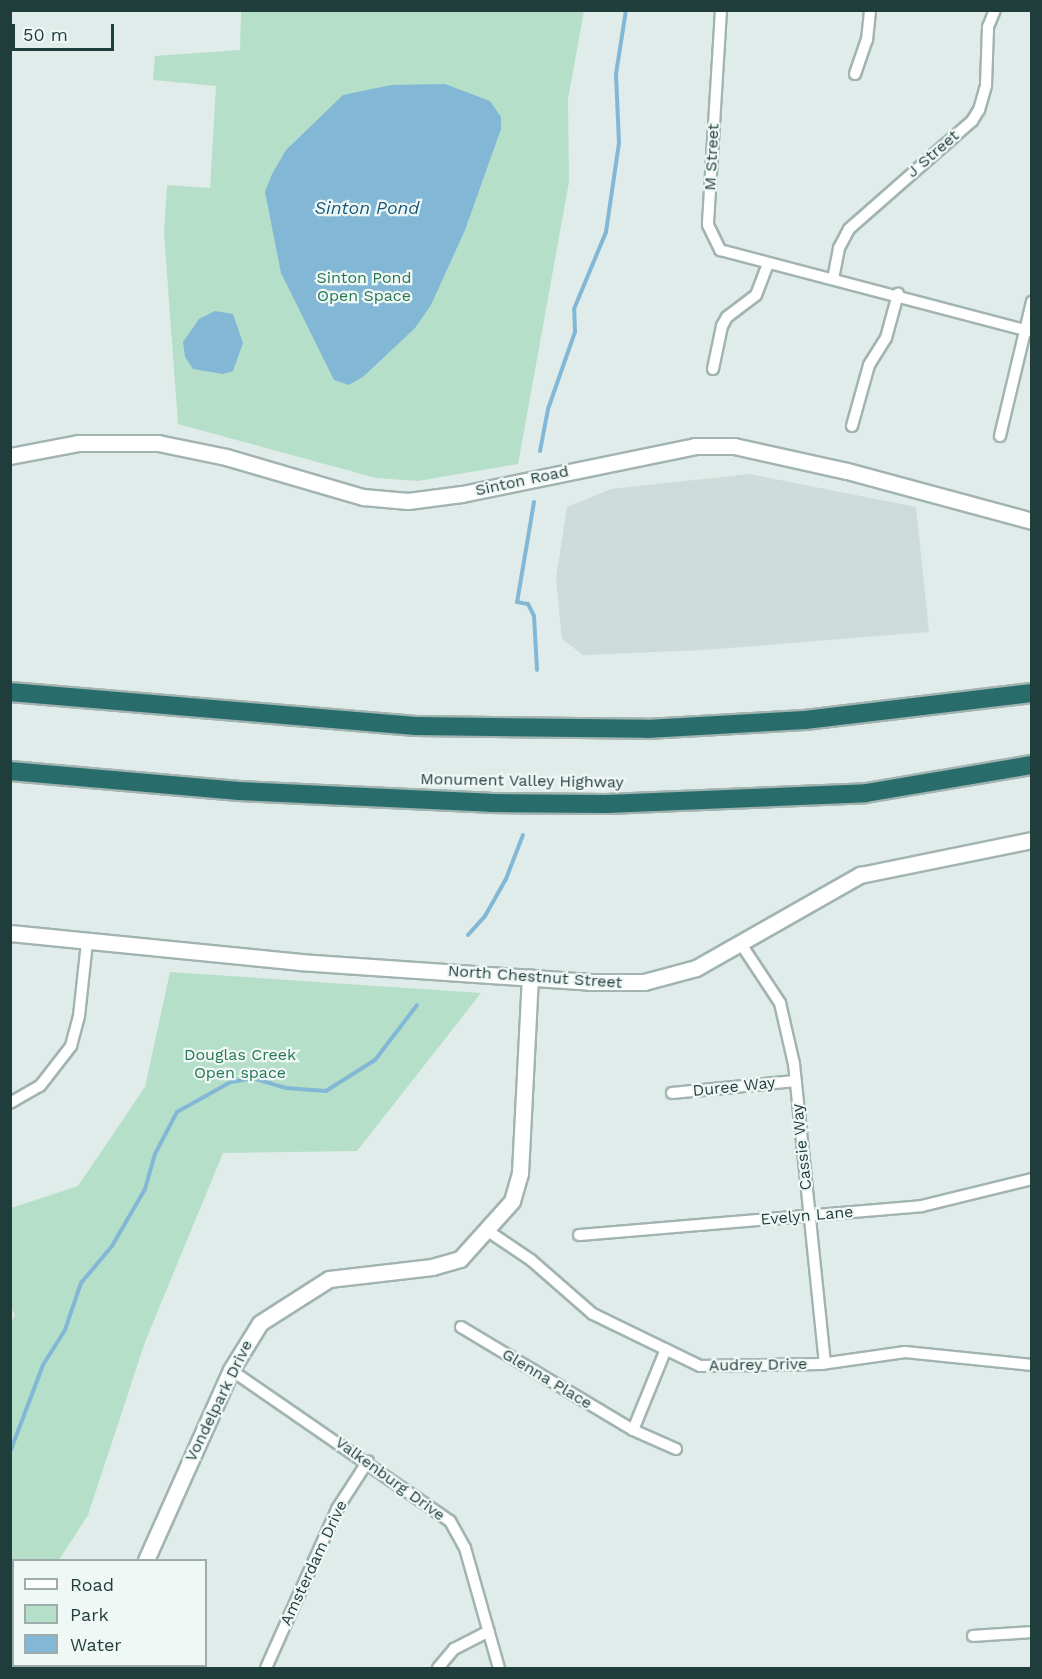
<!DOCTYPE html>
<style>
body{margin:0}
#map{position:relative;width:1042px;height:1679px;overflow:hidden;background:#dfece9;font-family:"Work Sans",sans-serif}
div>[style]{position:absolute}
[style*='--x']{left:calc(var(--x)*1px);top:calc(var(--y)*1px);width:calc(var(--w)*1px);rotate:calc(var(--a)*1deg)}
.built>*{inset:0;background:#cddcd8}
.green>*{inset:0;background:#b6dfc9}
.water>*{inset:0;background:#82b8d6}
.stream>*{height:4px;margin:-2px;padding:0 2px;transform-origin:2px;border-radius:2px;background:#82b8d6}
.roads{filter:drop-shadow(2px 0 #a2b4b1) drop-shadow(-2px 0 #a2b4b1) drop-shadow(0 2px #a2b4b1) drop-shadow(0 -2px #a2b4b1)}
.street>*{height:10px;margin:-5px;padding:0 5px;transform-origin:5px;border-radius:5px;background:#fff}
.secondary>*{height:15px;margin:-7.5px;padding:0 7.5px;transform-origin:7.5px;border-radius:7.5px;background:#fff}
.highway>*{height:18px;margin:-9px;padding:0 9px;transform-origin:9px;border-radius:9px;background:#286c6b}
span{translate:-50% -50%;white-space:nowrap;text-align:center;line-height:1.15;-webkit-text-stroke:4.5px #f0f8f6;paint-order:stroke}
.street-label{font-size:16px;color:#1f3d3b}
.park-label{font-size:16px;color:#267756}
.water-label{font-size:18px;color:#14577e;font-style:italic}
.frame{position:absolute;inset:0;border:12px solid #1f3d3b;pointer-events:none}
.legend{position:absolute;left:12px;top:1559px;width:195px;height:108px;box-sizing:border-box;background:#f0f8f6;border:2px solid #9cadab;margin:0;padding:8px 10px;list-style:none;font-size:18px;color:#1f3d3b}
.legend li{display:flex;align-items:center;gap:12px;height:30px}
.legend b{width:30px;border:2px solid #9cadab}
.scale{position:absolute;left:12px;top:24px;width:102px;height:27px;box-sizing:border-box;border:3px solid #1f3d3b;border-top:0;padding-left:8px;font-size:18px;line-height:21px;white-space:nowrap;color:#1f3d3b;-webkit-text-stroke:4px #f0f8f6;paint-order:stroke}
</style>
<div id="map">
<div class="built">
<i style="clip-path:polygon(750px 474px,916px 507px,929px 632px,703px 650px,583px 655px,562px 639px,556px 578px,567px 507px,611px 489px)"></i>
</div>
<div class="green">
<i style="clip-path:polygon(241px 11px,584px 11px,568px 99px,569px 182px,518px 464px,418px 481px,376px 478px,178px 424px,164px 232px,167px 185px,210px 188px,216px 86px,153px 80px,155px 56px,240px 50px)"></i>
<i style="clip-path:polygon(170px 972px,481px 993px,357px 1151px,223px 1153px,145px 1342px,88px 1515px,59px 1560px,14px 1560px,11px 1635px,10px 1325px,15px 1315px,10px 1306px,11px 1208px,78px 1186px,145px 1087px)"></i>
</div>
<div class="water">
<i style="clip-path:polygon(445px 84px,490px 101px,501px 117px,501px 129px,465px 230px,431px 305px,415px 328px,364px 376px,349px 385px,334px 380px,281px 273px,265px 192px,272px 174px,286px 150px,343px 95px,391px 85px)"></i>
<i style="clip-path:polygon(215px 311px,233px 314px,243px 343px,233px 371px,223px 374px,193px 369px,185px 357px,183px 342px,199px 319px)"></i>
</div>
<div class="stream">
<i style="--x:540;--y:451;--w:43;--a:-79.2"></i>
<i style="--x:548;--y:409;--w:82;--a:-70.7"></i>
<i style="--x:575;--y:332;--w:23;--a:-92"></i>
<i style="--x:574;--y:309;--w:83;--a:-67.4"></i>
<i style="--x:606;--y:232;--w:90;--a:-81.7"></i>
<i style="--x:619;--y:143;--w:69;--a:-92.5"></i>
<i style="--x:616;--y:74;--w:65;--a:-81.1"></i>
<i style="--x:534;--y:502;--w:101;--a:99.6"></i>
<i style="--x:517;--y:602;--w:11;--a:10"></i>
<i style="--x:528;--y:604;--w:13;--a:63"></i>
<i style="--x:534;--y:616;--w:54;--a:86.8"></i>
<i style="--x:468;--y:935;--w:25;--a:-48"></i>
<i style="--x:485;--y:916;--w:43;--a:-60.4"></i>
<i style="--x:506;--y:879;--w:47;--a:-68.9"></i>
<i style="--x:10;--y:1452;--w:93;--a:-69.2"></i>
<i style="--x:43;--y:1365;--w:41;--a:-57.8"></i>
<i style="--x:65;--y:1330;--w:50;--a:-71.2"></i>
<i style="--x:81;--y:1283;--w:48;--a:-50"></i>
<i style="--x:112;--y:1246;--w:66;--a:-59.9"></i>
<i style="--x:145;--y:1189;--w:36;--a:-74"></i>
<i style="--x:155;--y:1154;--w:47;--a:-62.4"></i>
<i style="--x:177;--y:1112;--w:62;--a:-29.1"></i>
<i style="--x:231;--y:1082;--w:22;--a:-10"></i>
<i style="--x:253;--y:1078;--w:34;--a:17"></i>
<i style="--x:286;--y:1088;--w:40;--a:4.3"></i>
<i style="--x:326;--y:1091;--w:58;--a:-32.3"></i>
<i style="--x:375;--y:1060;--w:69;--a:-52.6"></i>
</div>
<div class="roads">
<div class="street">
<i style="--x:721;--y:10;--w:215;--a:93.5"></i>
<i style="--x:708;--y:225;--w:28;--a:64"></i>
<i style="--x:720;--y:250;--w:323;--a:14.7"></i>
<i style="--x:855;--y:74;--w:36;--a:-71"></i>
<i style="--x:867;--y:40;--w:30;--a:-84"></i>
<i style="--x:833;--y:279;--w:32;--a:-79"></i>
<i style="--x:839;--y:248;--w:21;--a:-62"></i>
<i style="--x:849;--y:229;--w:164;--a:-41.3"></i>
<i style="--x:972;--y:121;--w:13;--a:-58"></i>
<i style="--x:979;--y:110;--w:26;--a:-74"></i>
<i style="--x:986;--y:85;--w:58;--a:-88"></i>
<i style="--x:988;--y:27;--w:18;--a:-68"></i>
<i style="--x:713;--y:369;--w:44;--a:-78.2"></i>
<i style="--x:722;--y:326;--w:10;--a:-61"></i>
<i style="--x:727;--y:317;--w:36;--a:-37"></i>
<i style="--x:756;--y:295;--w:33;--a:-69"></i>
<i style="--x:852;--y:426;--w:63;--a:-74.4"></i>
<i style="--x:869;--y:365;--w:32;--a:-58"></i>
<i style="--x:886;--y:338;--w:46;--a:-74.7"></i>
<i style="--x:1000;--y:436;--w:138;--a:-76.6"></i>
<i style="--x:741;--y:944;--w:71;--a:56.5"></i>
<i style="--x:780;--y:1003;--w:63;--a:77.1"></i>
<i style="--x:794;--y:1064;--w:301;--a:84.1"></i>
<i style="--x:672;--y:1093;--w:124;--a:-5.6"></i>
<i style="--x:10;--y:1103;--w:34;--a:-30"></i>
<i style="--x:40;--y:1086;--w:51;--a:-52.2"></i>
<i style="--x:71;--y:1046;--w:31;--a:-75"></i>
<i style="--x:79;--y:1016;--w:74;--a:-83.8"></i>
<i style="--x:488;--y:1231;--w:52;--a:34"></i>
<i style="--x:531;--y:1260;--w:82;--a:41.1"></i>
<i style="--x:593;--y:1314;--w:119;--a:25.9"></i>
<i style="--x:700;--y:1366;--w:121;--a:-0.9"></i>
<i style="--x:821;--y:1364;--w:85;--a:-8.1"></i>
<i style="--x:905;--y:1352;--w:128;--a:5.8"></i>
<i style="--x:579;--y:1235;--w:344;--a:-4.8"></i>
<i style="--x:922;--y:1206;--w:113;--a:-13.8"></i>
<i style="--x:461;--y:1327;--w:200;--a:30.9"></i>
<i style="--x:633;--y:1430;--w:47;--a:23.8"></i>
<i style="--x:231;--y:1370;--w:266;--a:34.6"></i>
<i style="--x:450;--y:1521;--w:31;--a:61"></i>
<i style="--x:465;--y:1548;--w:125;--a:74.2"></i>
<i style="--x:633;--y:1430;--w:87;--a:-67.8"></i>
<i style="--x:973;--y:1636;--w:59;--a:-3.9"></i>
<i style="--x:266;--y:1668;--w:174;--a:-65.9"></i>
<i style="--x:337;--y:1509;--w:57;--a:-57.1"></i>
<i style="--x:438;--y:1668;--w:25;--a:-50"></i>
<i style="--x:454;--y:1649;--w:39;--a:-27"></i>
</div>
<div class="secondary">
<i style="--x:10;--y:456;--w:69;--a:-10.8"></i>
<i style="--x:78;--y:443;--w:80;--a:0"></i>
<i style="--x:158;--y:443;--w:69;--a:11.6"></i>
<i style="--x:226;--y:457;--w:143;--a:16.3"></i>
<i style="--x:363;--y:497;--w:45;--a:5.1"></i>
<i style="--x:408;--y:501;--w:54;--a:-7.4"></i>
<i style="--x:462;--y:494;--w:238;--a:-11.6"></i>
<i style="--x:695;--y:446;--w:39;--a:0"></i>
<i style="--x:734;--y:446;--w:116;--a:12.5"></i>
<i style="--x:847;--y:471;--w:192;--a:15.1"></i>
<i style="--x:10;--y:933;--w:290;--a:5.7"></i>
<i style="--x:299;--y:962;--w:292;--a:3.9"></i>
<i style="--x:590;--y:982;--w:54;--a:0"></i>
<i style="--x:644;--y:982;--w:54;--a:-15.1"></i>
<i style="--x:696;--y:968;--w:189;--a:-29.6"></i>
<i style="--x:860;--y:875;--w:176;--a:-11.5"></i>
<i style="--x:146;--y:1560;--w:208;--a:-65.9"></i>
<i style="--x:231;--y:1370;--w:55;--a:-58.3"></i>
<i style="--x:260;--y:1323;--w:82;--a:-32.5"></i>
<i style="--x:329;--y:1279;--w:104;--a:-6.6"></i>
<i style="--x:432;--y:1267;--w:29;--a:-16"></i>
<i style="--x:460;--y:1259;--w:78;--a:-48.1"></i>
<i style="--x:512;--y:1201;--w:29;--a:-74"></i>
<i style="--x:520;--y:1173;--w:196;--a:-87.1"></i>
<i style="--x:97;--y:1668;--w:3;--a:-45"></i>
</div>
<div class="highway">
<i style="--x:10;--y:692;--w:407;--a:4.8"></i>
<i style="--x:416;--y:726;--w:231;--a:0.7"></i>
<i style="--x:647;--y:729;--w:158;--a:-3.3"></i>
<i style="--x:805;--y:720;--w:229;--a:-6.8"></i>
<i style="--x:10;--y:771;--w:230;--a:5"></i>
<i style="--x:239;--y:791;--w:251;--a:2.7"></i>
<i style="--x:490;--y:803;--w:117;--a:0.5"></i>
<i style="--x:607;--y:804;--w:259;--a:-2.4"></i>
<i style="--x:866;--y:793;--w:168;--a:-9.6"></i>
</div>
</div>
<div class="street-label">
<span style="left:933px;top:154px;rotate:-41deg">J Street</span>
<span style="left:712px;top:157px;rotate:-87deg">M Street</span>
<span style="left:522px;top:481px;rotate:-12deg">Sinton Road</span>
<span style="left:522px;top:781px;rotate:1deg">Monument Valley Highway</span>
<span style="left:535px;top:977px;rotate:4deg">North Chestnut Street</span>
<span style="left:734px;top:1087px;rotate:-6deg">Duree Way</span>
<span style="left:802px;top:1147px;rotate:-96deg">Cassie Way</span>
<span style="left:807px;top:1216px;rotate:-5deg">Evelyn Lane</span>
<span style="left:758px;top:1365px;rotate:-1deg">Audrey Drive</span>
<span style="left:547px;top:1379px;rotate:31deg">Glenna Place</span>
<span style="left:219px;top:1401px;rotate:-64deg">Vondelpark Drive</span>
<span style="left:390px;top:1479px;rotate:36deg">Valkenburg Drive</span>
<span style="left:314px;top:1563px;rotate:-65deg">Amsterdam Drive</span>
</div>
<div class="park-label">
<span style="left:364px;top:287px">Sinton Pond<br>Open Space</span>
<span style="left:240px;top:1064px">Douglas Creek<br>Open space</span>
</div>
<div class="water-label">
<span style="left:367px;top:208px">Sinton Pond</span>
</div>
<div class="frame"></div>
<ul class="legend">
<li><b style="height:8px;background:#fff"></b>Road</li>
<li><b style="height:16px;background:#b6dfc9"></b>Park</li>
<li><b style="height:16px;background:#82b8d6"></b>Water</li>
</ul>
<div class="scale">50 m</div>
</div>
